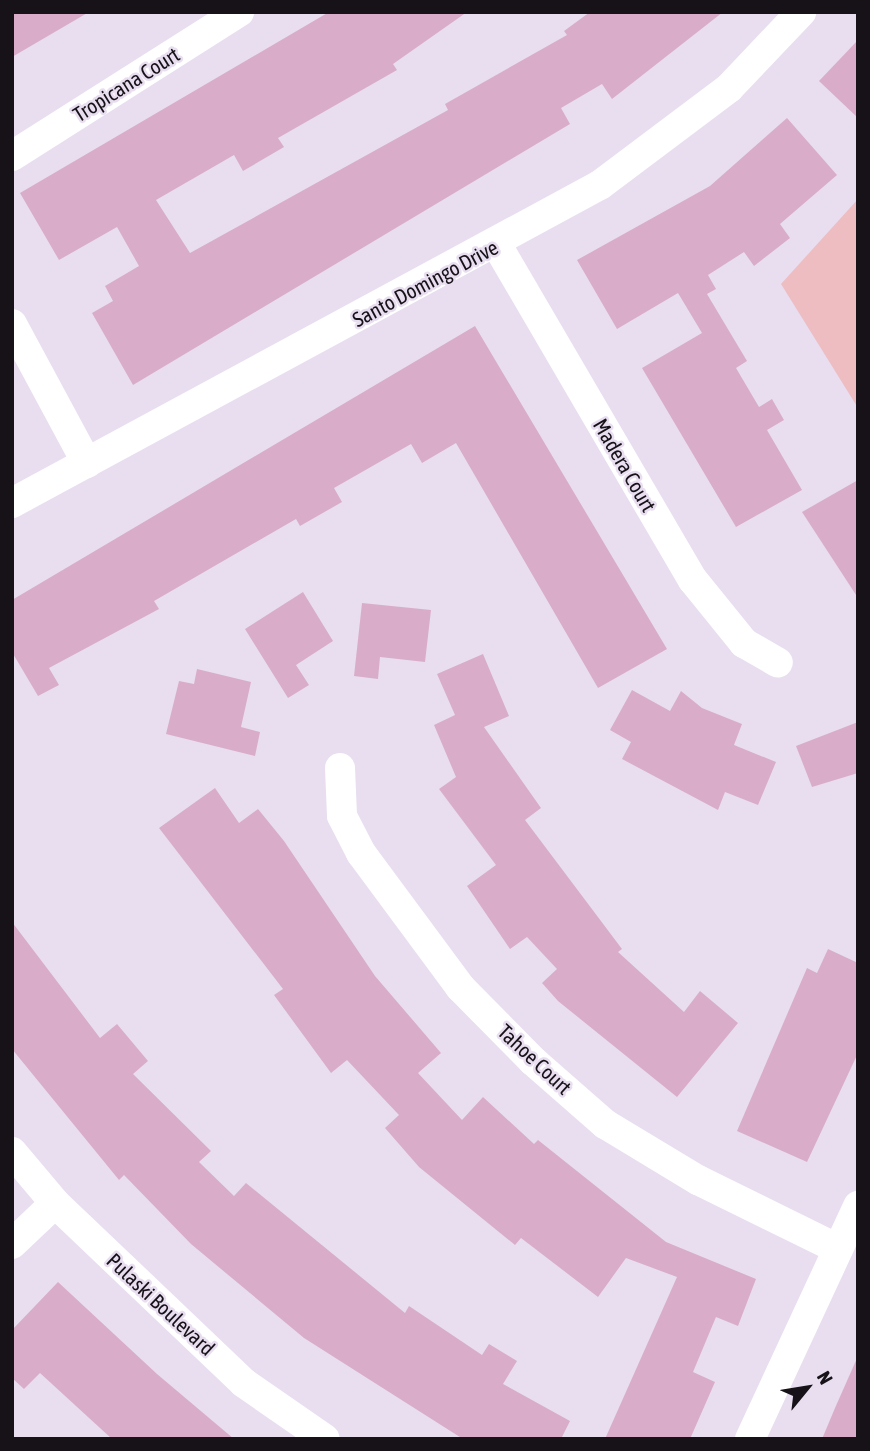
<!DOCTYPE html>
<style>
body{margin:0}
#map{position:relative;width:870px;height:1451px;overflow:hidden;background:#e8def0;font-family:"Asap Condensed",sans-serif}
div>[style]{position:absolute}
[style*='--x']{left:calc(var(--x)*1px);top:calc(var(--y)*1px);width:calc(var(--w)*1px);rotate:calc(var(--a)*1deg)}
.green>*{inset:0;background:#edbdc2}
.building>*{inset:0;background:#d9adc9}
.minor>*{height:30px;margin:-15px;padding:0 15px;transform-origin:15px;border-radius:15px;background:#fff}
span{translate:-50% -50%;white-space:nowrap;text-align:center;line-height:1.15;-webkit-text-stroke:5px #e8def0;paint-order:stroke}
.street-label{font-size:21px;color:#161218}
.frame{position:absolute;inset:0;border:14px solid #161218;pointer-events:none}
.north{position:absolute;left:772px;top:1353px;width:70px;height:70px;-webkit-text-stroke:5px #e8def0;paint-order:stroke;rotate:60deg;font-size:19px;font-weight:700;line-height:28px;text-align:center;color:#161218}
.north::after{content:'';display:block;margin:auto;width:24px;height:32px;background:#161218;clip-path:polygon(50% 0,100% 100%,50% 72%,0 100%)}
</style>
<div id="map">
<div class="green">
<i style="clip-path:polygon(858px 199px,858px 408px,781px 284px)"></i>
</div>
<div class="building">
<i style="clip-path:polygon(12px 12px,89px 12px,12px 57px)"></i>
<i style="clip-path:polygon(329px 12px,467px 12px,393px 64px,397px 70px,278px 138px,284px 147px,243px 171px,234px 155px,156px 200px,190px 253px,448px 110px,445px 104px,567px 35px,564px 31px,590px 12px,723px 12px,612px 99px,602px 84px,561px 108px,570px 124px,133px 385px,92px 313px,113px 301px,105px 286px,139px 266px,117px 227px,59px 260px,20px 193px)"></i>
<i style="clip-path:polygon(858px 40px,858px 118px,819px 81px)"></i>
<i style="clip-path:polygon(787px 118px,837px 175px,780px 224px,790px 238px,754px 266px,744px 252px,708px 275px,716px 289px,707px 294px,747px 361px,736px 368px,759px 407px,772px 399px,784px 420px,767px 430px,802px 490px,736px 527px,642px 368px,702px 333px,678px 293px,617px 329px,577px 260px,710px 186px)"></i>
<i style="clip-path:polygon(475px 326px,667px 649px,598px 688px,456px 443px,422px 463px,411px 444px,334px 488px,342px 502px,300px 526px,296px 519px,154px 601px,159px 609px,49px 668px,59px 685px,38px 696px,12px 652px,12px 600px)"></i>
<i style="clip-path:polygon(858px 480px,858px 598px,802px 512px)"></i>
<i style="clip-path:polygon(303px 592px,333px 641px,296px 665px,309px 685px,288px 698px,245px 629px)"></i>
<i style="clip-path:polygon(362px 603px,431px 610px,425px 662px,380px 657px,378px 679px,354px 676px)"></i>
<i style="clip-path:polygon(483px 654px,509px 716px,484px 727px,541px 808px,525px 820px,622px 949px,618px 952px,684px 1012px,700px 991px,738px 1023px,677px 1097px,558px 1001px,542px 983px,557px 969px,527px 937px,510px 949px,467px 886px,496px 865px,439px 789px,456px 777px,434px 725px,455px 715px,437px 674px)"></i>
<i style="clip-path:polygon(197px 669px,251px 682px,241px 727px,260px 732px,255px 756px,166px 734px,179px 681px,194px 684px)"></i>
<i style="clip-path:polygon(632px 690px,670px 711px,681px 691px,702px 708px,742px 724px,734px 745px,776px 762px,758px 805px,725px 792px,718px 810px,622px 759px,631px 742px,610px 730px)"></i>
<i style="clip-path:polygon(858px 722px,858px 773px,812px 787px,796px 746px)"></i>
<i style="clip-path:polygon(215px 788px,239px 823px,258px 809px,284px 841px,375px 976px,441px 1053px,418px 1073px,462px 1120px,483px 1097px,534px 1144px,538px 1140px,666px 1242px,756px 1279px,738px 1326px,716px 1317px,693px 1372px,715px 1382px,690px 1439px,605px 1439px,677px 1277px,626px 1258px,598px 1297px,521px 1238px,515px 1245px,419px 1167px,385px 1128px,399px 1115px,347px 1060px,331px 1073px,274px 995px,283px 989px,159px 828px)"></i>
<i style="clip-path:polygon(12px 922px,100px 1038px,117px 1024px,148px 1061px,133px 1074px,211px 1151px,199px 1162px,234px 1196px,246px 1183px,405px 1313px,409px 1306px,482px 1355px,489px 1344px,517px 1361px,503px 1384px,570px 1421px,561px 1439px,463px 1439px,304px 1338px,191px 1244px,124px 1175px,119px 1180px,12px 1049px)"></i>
<i style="clip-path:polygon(828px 949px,858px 963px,858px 1053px,807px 1162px,737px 1131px,807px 968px,817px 973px)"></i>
<i style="clip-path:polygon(58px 1282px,157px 1374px,234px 1439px,112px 1439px,40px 1373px,24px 1389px,12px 1378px,12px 1330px)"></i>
<i style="clip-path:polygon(858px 1356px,858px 1439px,822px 1439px,835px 1408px)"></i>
</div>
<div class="minor">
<i style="--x:12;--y:156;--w:269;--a:-32.4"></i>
<i style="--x:497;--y:245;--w:388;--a:59.7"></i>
<i style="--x:693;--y:580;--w:81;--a:51"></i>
<i style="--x:744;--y:643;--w:39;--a:30"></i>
<i style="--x:12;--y:324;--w:158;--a:61.7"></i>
<i style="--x:12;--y:503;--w:668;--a:-28.41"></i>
<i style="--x:600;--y:185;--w:161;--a:-36.9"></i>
<i style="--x:729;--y:88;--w:105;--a:-46.5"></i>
<i style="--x:340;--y:768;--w:48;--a:87.6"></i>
<i style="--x:342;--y:816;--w:42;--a:62.8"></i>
<i style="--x:361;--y:853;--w:167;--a:53.5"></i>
<i style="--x:460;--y:987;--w:104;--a:45.4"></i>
<i style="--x:533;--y:1061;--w:96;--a:41.2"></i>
<i style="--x:605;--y:1124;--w:109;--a:31.1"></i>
<i style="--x:698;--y:1180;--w:156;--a:26.2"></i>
<i style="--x:12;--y:1152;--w:67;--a:49.9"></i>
<i style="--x:55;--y:1203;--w:261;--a:43.6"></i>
<i style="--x:244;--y:1383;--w:98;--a:34.7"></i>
<i style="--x:12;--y:1244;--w:59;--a:-43.6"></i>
<i style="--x:750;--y:1439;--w:257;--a:-65.1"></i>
</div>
<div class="street-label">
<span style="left:126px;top:84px;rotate:-32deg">Tropicana Court</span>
<span style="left:425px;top:283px;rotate:-28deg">Santo Domingo Drive</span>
<span style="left:625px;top:465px;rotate:60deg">Madera Court</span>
<span style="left:535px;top:1059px;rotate:43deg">Tahoe Court</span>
<span style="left:161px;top:1304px;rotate:43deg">Pulaski Boulevard</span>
</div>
<div class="frame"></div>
<div class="north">N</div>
</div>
